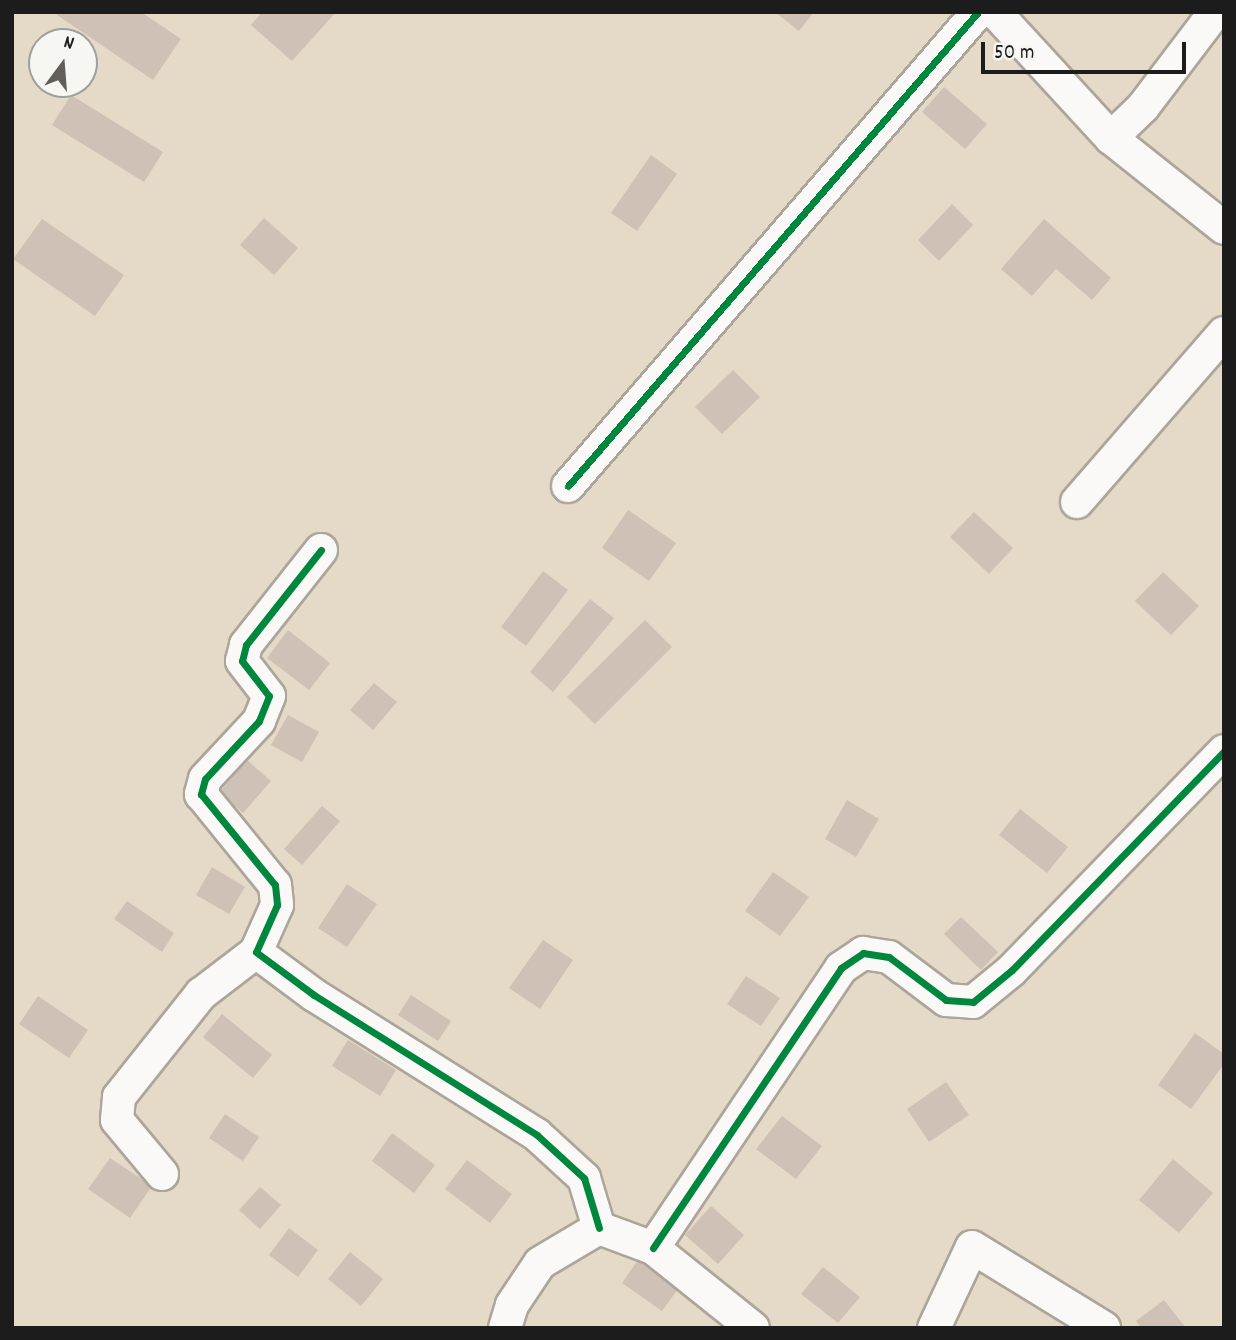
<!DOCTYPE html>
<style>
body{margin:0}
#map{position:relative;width:1236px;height:1340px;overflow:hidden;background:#e5d9c8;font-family:Dekko,sans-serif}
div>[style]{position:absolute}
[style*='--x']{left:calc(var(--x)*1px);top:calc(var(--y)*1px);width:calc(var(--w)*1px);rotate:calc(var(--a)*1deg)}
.building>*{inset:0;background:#d0c1b6}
.roads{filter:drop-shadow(2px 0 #aca59a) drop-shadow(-2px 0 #aca59a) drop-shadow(0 2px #aca59a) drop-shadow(0 -2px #aca59a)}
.street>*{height:32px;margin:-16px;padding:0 16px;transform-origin:16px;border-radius:16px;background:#fbf9f7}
.cycleway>*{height:7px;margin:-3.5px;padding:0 3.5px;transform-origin:3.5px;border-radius:3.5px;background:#00873e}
span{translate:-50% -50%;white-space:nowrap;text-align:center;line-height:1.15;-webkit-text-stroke:5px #f6f6f2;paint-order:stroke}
.frame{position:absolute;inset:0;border:14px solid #1c1c1c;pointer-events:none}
.north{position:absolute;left:28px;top:28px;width:70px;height:70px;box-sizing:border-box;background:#f6f6f2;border:2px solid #9f9f9c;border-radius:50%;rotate:16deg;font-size:19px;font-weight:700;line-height:28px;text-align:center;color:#1c1c1c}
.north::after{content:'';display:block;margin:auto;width:24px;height:32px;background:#625e58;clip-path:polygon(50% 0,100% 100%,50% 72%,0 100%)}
.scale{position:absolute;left:981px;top:42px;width:205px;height:32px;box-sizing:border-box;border:4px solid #1c1c1c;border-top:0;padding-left:9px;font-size:21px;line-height:24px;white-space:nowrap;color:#1c1c1c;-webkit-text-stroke:5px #f6f6f2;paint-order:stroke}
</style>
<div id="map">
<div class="building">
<i style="clip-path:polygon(58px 12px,141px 12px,181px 39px,153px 80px,57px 15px)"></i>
<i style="clip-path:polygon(262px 12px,336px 12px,292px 61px,251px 25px)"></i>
<i style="clip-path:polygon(775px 12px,814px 12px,799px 31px)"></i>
<i style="clip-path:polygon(944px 87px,987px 124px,965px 149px,922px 112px)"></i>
<i style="clip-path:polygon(71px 95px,163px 152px,144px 182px,52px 125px)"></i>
<i style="clip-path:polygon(651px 155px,677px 174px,637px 231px,611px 213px)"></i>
<i style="clip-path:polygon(952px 204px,973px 225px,939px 261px,918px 240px)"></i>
<i style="clip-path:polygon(264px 218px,298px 248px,274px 275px,240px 245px)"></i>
<i style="clip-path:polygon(42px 219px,124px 275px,95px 316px,13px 259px)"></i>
<i style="clip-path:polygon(1044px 219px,1111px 278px,1092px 300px,1056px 269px,1032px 296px,1001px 269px)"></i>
<i style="clip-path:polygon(733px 370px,760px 397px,722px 434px,695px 407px)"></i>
<i style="clip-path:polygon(628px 510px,676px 543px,649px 581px,602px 548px)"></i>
<i style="clip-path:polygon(974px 512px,1013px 548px,989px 574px,950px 537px)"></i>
<i style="clip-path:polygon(543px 571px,568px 590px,526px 646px,501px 627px)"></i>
<i style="clip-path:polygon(1163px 572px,1199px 606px,1171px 635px,1135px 601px)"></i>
<i style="clip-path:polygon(590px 599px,614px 618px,553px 692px,530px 672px)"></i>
<i style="clip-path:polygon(645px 620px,672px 647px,595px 724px,567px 697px)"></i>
<i style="clip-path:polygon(288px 630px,330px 663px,309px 690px,267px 658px)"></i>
<i style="clip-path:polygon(374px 683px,397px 702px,373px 730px,350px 710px)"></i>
<i style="clip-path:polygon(288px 715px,319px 732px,302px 762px,271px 745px)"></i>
<i style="clip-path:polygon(247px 760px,271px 781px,243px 813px,219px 793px)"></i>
<i style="clip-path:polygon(847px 800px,879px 819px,856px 857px,825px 839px)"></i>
<i style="clip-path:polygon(322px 806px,340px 821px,302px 865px,284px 849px)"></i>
<i style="clip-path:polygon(1020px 809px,1068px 847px,1047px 873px,999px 835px)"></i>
<i style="clip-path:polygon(212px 867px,245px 887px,229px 914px,196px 895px)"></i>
<i style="clip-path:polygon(773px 872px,809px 897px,780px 936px,745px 911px)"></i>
<i style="clip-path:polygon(347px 884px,377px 904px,347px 947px,318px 928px)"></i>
<i style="clip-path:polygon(127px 901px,174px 933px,162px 952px,114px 919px)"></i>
<i style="clip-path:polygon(961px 917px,998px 952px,981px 970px,944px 934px)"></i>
<i style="clip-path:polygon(543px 940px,573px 960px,540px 1009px,509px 988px)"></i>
<i style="clip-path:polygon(746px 976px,780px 998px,761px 1026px,727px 1004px)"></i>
<i style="clip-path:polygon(411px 995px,451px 1021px,438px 1041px,398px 1015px)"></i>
<i style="clip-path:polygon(38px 996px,88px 1030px,69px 1058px,19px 1024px)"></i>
<i style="clip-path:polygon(222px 1014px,272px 1055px,253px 1078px,203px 1037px)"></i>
<i style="clip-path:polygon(1195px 1033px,1224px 1054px,1224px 1064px,1191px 1109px,1158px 1085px)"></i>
<i style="clip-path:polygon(348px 1040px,396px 1070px,380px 1096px,332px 1066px)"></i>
<i style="clip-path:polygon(946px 1082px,969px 1115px,929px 1142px,907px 1109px)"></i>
<i style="clip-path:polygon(225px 1114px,259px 1137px,243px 1161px,209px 1138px)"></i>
<i style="clip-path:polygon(782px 1116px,822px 1146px,796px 1179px,756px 1149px)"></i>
<i style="clip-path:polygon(392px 1133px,435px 1165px,414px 1193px,372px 1161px)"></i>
<i style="clip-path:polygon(110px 1158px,152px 1186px,130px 1218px,88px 1189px)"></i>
<i style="clip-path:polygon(1173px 1159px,1213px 1193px,1179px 1233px,1139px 1200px)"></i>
<i style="clip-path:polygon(467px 1160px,512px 1194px,490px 1223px,445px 1189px)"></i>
<i style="clip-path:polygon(260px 1187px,281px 1205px,260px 1229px,239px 1210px)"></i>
<i style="clip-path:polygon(711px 1206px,744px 1235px,718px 1264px,685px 1235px)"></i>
<i style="clip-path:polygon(289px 1228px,318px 1250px,298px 1277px,269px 1255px)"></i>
<i style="clip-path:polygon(350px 1252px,383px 1279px,361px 1306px,328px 1279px)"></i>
<i style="clip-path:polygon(640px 1257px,681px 1285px,662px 1311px,622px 1283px)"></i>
<i style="clip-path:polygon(823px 1267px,860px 1297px,838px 1323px,801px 1294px)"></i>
<i style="clip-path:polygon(1164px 1300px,1186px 1328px,1141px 1328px,1136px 1321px)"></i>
</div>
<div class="roads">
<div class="street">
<i style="--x:995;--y:12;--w:171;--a:47.4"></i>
<i style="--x:1111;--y:138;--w:144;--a:38.5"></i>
<i style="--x:1111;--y:138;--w:45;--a:-44.1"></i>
<i style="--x:1143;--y:107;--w:119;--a:-52.8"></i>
<i style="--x:568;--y:486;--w:627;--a:-49.14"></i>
<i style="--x:1077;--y:502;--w:224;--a:-49"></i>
<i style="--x:321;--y:550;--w:121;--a:128.3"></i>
<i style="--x:246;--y:645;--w:16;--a:104"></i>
<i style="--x:242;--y:661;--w:44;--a:52.4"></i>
<i style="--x:269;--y:696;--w:27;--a:112"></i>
<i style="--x:259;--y:721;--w:79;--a:133"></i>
<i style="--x:205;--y:779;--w:16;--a:105"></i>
<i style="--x:201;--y:794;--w:117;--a:50.9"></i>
<i style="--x:275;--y:885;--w:20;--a:84"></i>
<i style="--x:277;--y:905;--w:51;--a:114.1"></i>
<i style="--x:256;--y:952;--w:72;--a:36.6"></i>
<i style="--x:314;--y:995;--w:263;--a:32.1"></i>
<i style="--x:537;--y:1135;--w:64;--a:42.5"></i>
<i style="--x:584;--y:1178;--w:52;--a:73.3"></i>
<i style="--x:162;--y:1174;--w:70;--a:-129.8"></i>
<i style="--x:117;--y:1120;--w:23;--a:-85"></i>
<i style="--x:119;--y:1097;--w:132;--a:-51.5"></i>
<i style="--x:201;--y:994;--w:69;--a:-37.4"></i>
<i style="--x:653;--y:1248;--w:337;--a:-56.1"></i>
<i style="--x:841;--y:968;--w:27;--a:-34"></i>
<i style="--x:863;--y:953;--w:26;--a:9"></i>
<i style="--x:889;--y:957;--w:71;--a:37"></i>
<i style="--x:946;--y:1000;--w:27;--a:4"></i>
<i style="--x:973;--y:1002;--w:50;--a:-39.4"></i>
<i style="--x:1012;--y:970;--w:305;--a:-45.9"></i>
<i style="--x:505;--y:1328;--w:24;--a:-73"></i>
<i style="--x:512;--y:1305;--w:50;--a:-56.3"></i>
<i style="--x:540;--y:1263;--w:69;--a:-30.7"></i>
<i style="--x:599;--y:1228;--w:58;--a:20.3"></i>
<i style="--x:653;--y:1248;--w:128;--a:38.7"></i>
<i style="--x:934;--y:1328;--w:89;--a:-64.9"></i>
<i style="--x:972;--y:1247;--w:155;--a:31.5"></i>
</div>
</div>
<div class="cycleway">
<i style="--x:568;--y:486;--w:627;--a:-49.14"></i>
<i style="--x:321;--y:550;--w:121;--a:128.3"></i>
<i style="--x:246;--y:645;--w:16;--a:104"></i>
<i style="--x:242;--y:661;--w:44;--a:52.4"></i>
<i style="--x:269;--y:696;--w:27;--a:112"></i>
<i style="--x:259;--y:721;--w:79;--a:133"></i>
<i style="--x:205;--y:779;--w:16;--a:105"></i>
<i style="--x:201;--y:794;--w:117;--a:50.9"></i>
<i style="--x:275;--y:885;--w:20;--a:84"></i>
<i style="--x:277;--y:905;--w:51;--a:114.1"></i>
<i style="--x:256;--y:952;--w:72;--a:36.6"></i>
<i style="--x:314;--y:995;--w:263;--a:32.1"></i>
<i style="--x:537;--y:1135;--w:64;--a:42.5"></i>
<i style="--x:584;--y:1178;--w:52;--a:73.3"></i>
<i style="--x:653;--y:1248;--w:337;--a:-56.1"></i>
<i style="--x:841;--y:968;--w:27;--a:-34"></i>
<i style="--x:863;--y:953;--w:26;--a:9"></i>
<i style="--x:889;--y:957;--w:71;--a:37"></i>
<i style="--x:946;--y:1000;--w:27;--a:4"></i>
<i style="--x:973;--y:1002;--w:50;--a:-39.4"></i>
<i style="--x:1012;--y:970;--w:305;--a:-45.9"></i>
</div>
<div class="frame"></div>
<div class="north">N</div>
<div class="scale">50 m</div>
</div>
